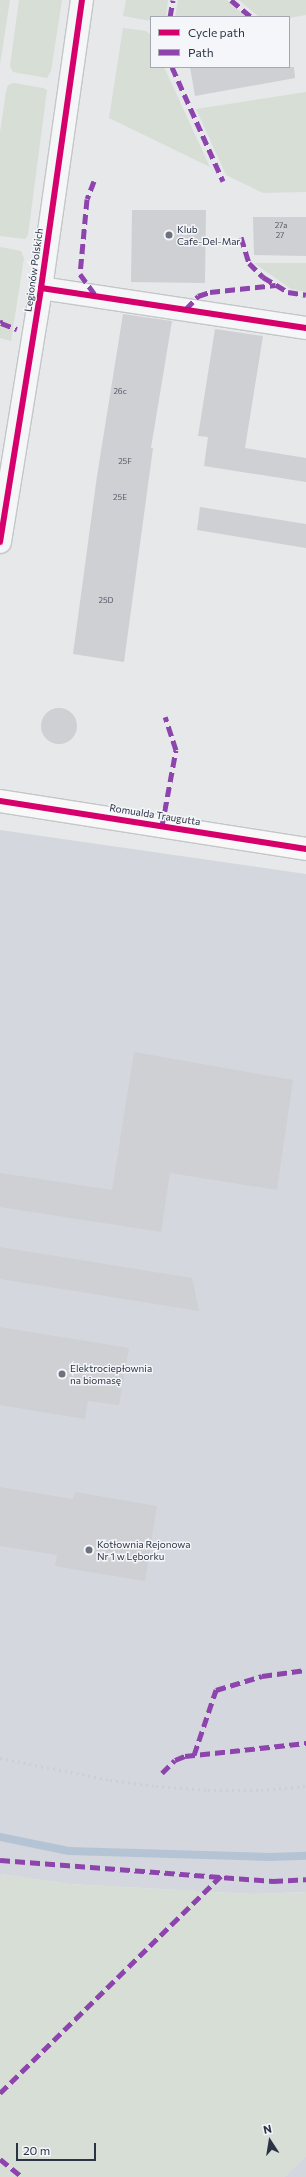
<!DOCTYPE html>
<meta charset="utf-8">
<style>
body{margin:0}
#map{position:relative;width:306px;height:2177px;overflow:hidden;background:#e6e8ea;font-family:Commissioner,sans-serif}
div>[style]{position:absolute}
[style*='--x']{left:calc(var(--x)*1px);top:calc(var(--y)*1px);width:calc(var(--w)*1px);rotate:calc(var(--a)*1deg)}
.built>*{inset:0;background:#d4d7dd}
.green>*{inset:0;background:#d6ded6}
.stream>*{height:8px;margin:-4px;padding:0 4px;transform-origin:4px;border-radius:4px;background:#b4c4d5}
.building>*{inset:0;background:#ced0d3}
.round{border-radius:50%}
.roads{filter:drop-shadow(1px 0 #c4c6c8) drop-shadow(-1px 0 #c4c6c8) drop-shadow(0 1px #c4c6c8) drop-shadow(0 -1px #c4c6c8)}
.street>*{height:22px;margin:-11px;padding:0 11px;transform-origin:11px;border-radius:11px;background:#f5f6f7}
.secondary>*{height:22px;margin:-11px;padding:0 11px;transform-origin:11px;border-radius:11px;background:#f8f8f8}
.rail>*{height:3px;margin-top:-1.5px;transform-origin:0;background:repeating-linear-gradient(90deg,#cecfd2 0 2px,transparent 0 6px)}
.quiet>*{height:5px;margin-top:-2.5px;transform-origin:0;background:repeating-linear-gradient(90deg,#8e44ad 0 10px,transparent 0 15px)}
.cycleway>*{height:6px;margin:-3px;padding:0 3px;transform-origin:3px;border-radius:3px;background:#d6006c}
.dots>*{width:11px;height:11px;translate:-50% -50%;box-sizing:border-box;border:2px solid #f4f6f9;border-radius:50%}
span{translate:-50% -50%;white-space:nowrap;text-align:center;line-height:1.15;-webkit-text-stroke:3px #f4f6f9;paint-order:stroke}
.number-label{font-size:8px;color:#545c69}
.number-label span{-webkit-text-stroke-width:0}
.poi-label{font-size:10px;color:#2b3445}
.left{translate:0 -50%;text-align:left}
.street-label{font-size:10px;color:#2b3445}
.legend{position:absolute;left:150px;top:16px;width:140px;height:52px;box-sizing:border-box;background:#f4f6f9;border:1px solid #a4a8b1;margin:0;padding:5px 7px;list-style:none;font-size:12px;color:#2b3445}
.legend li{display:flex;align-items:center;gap:8px;height:20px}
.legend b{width:20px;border:1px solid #a4a8b1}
.north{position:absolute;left:250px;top:2121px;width:40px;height:40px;-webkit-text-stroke:3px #f4f6f9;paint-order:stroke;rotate:348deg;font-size:11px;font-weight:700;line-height:16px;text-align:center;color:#2b3445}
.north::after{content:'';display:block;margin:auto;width:14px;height:18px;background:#2b3445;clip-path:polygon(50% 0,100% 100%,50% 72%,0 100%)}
.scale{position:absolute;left:16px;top:2143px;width:80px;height:18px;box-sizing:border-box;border:2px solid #2b3445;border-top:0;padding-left:5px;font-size:12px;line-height:14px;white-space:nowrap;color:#2b3445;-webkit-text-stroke:3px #f4f6f9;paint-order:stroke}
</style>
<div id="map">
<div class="built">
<i style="clip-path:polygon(0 830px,306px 874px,306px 1892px,252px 1894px,69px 1884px,0 1874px)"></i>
<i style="clip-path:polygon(306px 2156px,306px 2177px,284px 2177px)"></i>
</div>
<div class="green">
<i style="clip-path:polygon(0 0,10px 0,0 64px)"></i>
<i style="clip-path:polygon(19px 0,62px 0,51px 71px,47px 78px,13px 72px,10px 66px)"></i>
<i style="clip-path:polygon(126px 0,168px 0,166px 17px,151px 17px,151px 21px,123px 16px)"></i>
<i style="clip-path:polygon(178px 0,227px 0,246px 17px,175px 17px)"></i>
<i style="clip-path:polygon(239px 0,306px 0,306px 15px,289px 18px,259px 17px)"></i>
<i style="clip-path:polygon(123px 28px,146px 31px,151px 35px,151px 67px,164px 67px,210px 167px,109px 118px)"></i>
<i style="clip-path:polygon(14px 83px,43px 88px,47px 90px,28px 235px,25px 239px,0 236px,0 132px,6px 92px,8px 85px)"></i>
<i style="clip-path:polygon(306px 92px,306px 192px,263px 193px,226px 175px,196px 109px)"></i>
<i style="clip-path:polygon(0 247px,21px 251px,24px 258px,11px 341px,0 338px)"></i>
<i style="clip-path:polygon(254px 263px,306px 263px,306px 292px,291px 289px)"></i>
<i style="clip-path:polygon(0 1874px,69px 1884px,252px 1894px,306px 1892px,306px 2156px,284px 2177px,0 2177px)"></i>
</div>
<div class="stream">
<i style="--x:0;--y:1837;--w:70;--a:11.5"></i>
<i style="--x:69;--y:1851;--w:201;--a:1.7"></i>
<i style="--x:270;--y:1857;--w:36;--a:-2"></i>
</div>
<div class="building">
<i style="clip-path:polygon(190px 67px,294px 67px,295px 78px,195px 96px)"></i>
<i style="clip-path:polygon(132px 210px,206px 210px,205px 283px,131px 282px)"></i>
<i style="clip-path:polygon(253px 217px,306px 217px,306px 256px,254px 255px)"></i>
<i style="clip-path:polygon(123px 314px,172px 321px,151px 448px,153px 448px,124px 662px,73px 654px,97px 476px)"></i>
<i style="clip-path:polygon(215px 329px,263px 336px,245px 448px,306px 458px,306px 482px,204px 466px,208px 437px,198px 436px)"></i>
<i style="clip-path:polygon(200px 507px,306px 524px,306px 548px,197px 530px)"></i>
<i class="round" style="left:41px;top:708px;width:36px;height:36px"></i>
<i style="clip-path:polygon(134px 1052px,293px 1080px,277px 1190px,170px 1173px,161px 1232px,0 1207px,0 1173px,112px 1190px)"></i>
<i style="clip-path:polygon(0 1247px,192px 1278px,199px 1311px,0 1279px)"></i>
<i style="clip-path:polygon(0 1327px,129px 1348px,119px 1405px,88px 1401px,85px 1419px,0 1405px)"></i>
<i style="clip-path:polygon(0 1487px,73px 1499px,75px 1492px,157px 1506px,145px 1581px,55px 1566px,57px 1555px,0 1546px)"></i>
</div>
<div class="roads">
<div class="street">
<i style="--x:41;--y:288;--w:268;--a:8.6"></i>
<i style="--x:0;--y:542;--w:257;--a:-80.8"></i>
<i style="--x:41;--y:288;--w:291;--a:-81.9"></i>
</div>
<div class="secondary">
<i style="--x:0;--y:801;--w:310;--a:8.9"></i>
</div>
</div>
<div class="rail">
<i style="--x:0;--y:1758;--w:112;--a:11.3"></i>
<i style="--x:110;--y:1780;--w:46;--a:7.4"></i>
<i style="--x:156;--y:1786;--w:52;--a:4.4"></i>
<i style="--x:208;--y:1790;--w:53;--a:0"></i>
<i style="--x:261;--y:1790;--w:45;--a:-5.1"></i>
</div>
<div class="quiet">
<i style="--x:231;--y:0;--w:26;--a:40"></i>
<i style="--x:170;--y:17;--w:17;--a:-80"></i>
<i style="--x:172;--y:67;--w:125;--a:65.9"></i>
<i style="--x:94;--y:181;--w:19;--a:111"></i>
<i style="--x:87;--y:199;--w:75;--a:95.3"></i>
<i style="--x:80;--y:274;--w:26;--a:54"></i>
<i style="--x:241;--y:237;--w:27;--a:73"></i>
<i style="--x:249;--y:263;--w:20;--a:45"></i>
<i style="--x:263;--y:277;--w:29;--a:31"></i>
<i style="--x:288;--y:292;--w:18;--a:9"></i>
<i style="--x:186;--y:309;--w:18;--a:-47"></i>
<i style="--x:198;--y:296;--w:13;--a:-18"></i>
<i style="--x:210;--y:292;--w:66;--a:-6.1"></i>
<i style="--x:0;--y:320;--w:3;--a:72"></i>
<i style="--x:1;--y:323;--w:17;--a:21"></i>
<i style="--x:162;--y:826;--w:77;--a:-79.6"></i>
<i style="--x:176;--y:750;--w:35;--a:-108"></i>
<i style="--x:194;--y:1755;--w:69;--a:-71.3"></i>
<i style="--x:216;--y:1690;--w:48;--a:-16.9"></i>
<i style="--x:262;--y:1676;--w:44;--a:-7.8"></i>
<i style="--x:162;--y:1773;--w:18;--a:-45"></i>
<i style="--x:175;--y:1760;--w:11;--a:-22"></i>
<i style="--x:185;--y:1756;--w:122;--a:-6.1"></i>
<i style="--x:0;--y:1860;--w:274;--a:4.4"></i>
<i style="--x:273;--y:1881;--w:33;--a:-3"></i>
<i style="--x:0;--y:2093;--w:310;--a:-44.5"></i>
<i style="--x:0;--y:2159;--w:28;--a:39"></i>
</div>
<div class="cycleway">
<i style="--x:41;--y:288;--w:268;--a:8.6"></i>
<i style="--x:0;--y:542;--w:257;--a:-80.8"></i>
<i style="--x:41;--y:288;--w:291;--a:-81.9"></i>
<i style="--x:0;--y:801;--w:310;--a:8.9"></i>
</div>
<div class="dots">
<i style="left:169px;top:235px;background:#6c737f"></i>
<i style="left:62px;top:1374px;background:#6c737f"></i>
<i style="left:89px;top:1550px;background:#6c737f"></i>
</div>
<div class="number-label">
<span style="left:281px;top:226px">27a</span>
<span style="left:280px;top:236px">27</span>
<span style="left:120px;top:392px">26c</span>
<span style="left:125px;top:462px">25F</span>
<span style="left:120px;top:498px">25E</span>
<span style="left:106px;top:601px">25D</span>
</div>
<div class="poi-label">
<span class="left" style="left:177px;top:235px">Klub<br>Cafe-Del-Mar</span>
<span class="left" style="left:70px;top:1374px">Elektrociepłownia<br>na biomasę</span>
<span class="left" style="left:97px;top:1550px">Kotłownia Rejonowa<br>Nr 1 w Lęborku</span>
</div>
<div class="street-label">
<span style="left:34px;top:270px;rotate:-82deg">Legionów Polskich</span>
<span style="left:155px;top:815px;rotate:9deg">Romualda Traugutta</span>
</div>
<ul class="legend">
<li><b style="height:5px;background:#d6006c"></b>Cycle path</li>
<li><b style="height:5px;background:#8e44ad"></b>Path</li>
</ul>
<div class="north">N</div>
<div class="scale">20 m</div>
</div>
